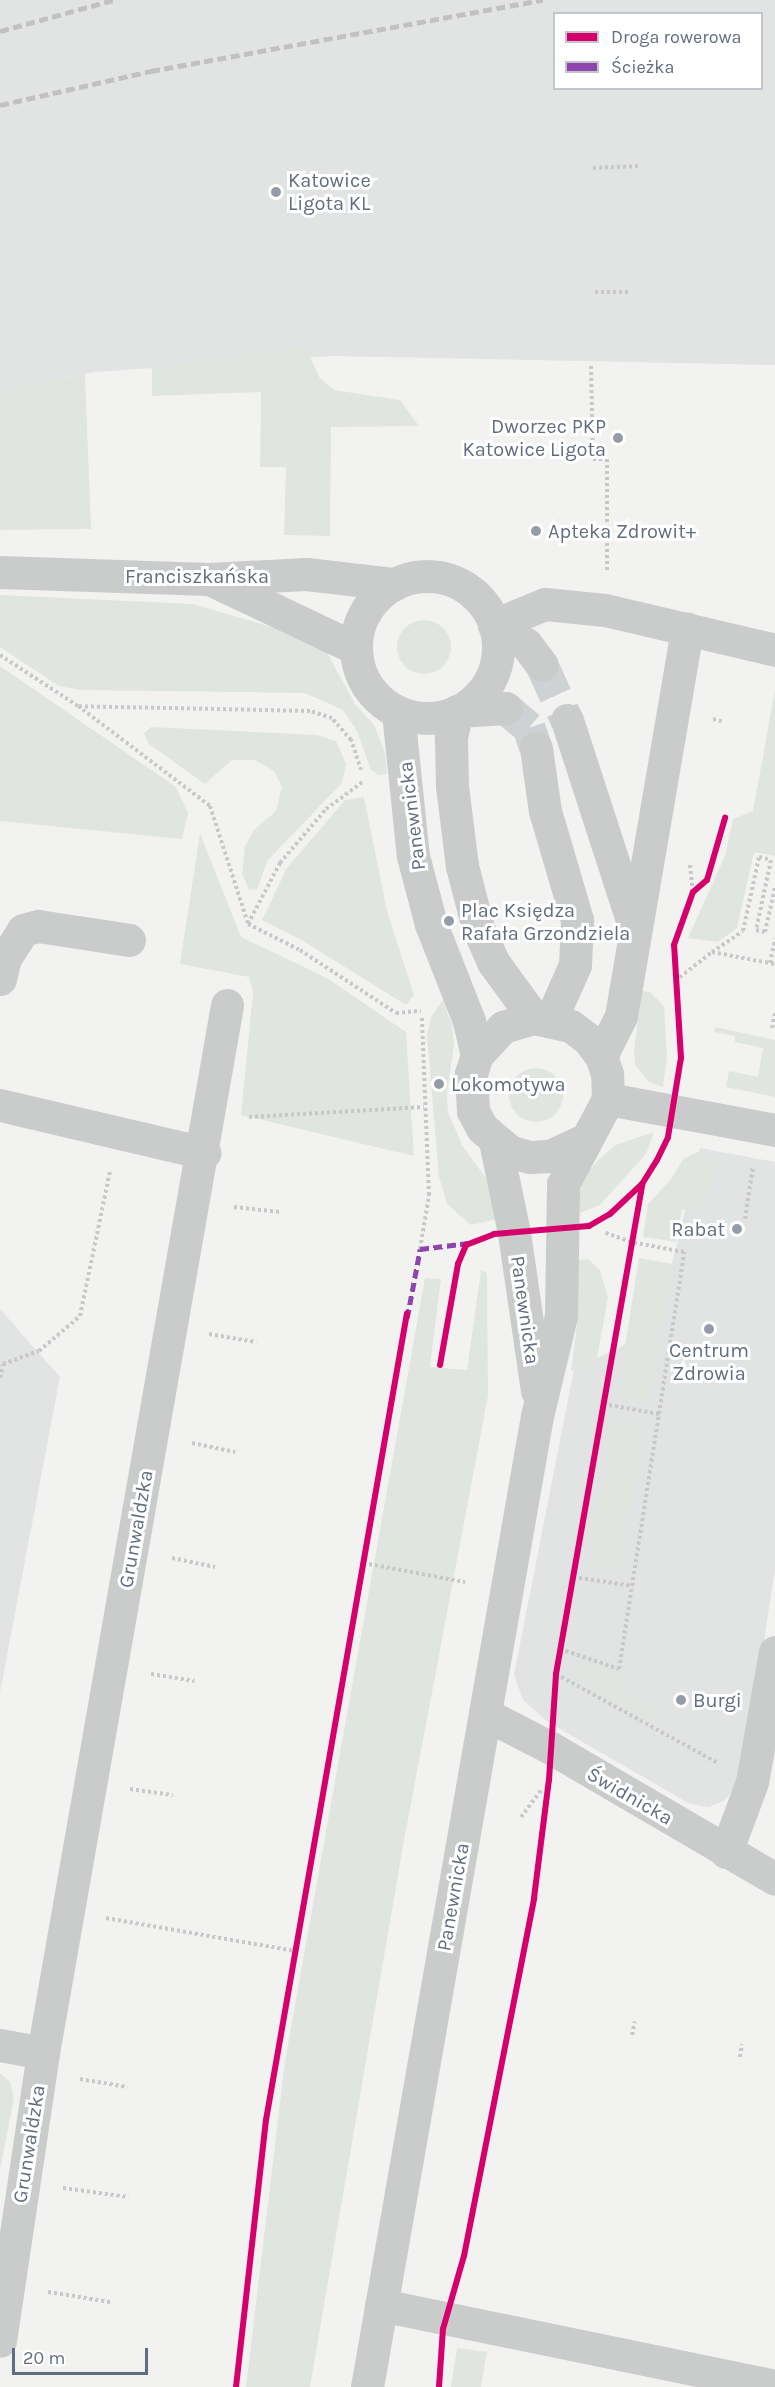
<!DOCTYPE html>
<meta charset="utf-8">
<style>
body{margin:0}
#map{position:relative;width:775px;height:2387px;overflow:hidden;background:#f2f3f0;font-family:Karla,sans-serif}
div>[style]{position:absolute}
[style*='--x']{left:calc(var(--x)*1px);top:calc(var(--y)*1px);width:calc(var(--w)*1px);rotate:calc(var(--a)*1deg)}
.built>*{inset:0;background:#e2e3e3}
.green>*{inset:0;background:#e1e5df}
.round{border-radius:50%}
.minor-tunnel>*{height:33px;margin-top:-16.5px;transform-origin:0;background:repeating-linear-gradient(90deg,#ced2d4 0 33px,transparent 0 49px)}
.path>*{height:4px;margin-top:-2px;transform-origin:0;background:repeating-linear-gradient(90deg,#c8c8c8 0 3px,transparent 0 6px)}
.minor>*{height:33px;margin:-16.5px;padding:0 16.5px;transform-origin:16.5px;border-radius:16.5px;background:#cacbcb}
.minor>.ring{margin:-16.5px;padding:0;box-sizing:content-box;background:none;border:33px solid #cacbcb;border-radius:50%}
.rail>*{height:4.5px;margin-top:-2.25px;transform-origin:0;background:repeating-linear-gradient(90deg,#c1c1c2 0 9px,transparent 0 13.5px)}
.quiet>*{height:4.5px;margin-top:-2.25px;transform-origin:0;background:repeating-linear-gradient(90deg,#8e44ad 0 9px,transparent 0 13.5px)}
.cycleway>*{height:6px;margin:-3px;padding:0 3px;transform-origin:3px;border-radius:3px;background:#d6006c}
.dots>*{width:16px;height:16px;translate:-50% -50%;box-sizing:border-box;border:3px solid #fff;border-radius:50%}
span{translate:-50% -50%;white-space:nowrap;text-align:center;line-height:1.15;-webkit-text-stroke:6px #fff;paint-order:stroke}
.poi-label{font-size:20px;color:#636d80}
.left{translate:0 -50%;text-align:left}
.right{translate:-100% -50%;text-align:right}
.street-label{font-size:20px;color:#636d80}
.legend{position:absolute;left:553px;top:12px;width:210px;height:78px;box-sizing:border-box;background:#fff;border:2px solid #c1c5cc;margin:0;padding:8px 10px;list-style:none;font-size:18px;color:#636d80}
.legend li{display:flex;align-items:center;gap:12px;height:30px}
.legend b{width:30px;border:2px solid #c1c5cc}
.scale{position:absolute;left:12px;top:2348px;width:136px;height:27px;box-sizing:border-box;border:3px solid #636d80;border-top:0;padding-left:8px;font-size:18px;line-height:21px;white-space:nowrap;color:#636d80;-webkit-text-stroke:4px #fff;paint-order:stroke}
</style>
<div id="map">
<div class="built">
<i style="clip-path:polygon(evenodd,0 0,775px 0,775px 365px,332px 356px,94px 372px,0 391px,0 0,554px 14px,762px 14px,762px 88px,554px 88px,554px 14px)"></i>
<i style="clip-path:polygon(700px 1148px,775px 1162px,775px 1569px,744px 1771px,739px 1784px,724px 1801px,708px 1807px,690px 1804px,548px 1722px,523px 1700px,514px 1675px,574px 1369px,656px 1330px)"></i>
<i style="clip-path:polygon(0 1309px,60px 1377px,0 1692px)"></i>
</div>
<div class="green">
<i style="clip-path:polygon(306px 347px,319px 377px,334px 390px,400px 400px,419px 426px,331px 427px,330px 536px,284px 535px,286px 467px,260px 467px,261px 392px,152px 396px,152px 368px)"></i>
<i style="clip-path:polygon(85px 374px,91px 529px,0 530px,0 391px)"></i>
<i style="clip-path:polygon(0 595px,193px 604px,309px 638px,325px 649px,355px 704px,374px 725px,385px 753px,387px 774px,379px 775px,371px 770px,357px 731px,343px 710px,305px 693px,80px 690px,59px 686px,0 647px)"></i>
<i class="round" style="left:397px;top:620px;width:54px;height:54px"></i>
<i style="clip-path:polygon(0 666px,176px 787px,188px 813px,182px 839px,0 821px)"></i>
<i style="clip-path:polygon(775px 690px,775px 856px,754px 852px,737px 928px,718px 942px,688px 938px,725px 856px,733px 819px,753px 811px)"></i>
<i style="clip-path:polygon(151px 727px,317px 735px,336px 741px,346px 764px,342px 783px,268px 860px,257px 889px,249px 890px,242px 874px,245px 846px,254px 830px,276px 811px,282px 787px,274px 771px,255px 760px,232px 760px,205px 784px,149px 744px,144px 733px)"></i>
<i style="clip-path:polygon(364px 797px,387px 911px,414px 995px,406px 1005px,303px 941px,262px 920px,287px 868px,345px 800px)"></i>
<i style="clip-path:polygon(200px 833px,241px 937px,327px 978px,406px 1032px,414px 1156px,241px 1115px,253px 992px,249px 977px,180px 964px)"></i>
<i style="clip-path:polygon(642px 991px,650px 992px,664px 1006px,667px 1056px,663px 1087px,649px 1082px,635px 1065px,634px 1050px)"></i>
<i style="clip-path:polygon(443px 1000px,452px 1025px,454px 1045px,447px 1094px,448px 1112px,462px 1145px,487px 1180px,497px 1219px,471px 1225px,447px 1204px,439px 1177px,427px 1035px,431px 1017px)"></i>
<i style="clip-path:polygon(715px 1027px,775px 1040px,775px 1097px,726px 1087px,729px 1071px,758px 1077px,763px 1048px,735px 1042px,735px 1036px,714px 1032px)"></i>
<i class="round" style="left:509px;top:1068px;width:54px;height:54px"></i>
<i style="clip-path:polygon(654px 1132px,646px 1154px,600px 1205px,580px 1213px,573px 1209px,585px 1176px,598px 1160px,616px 1145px)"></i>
<i style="clip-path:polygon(697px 1152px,716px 1159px,705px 1212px,682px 1209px,676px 1242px,643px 1237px,648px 1204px,672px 1178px,683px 1159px)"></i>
<i style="clip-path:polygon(639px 1258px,673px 1264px,648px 1403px,617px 1397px)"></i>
<i style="clip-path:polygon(588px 1259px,600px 1270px,608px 1297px,597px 1358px,571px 1371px,578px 1317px,577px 1260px)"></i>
<i style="clip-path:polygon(481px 1270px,487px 1273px,488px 1396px,403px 1846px,310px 2387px,246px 2387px,285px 2061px,425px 1278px,441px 1279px,430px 1367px,467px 1370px)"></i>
<i style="clip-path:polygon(614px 1420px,644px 1425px,619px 1572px,589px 1567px)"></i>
<i style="clip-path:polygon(581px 1662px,626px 1677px,623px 1688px,657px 1707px,650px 1721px,585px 1684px,577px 1669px)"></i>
<i style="clip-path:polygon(0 2073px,10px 2082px,14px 2098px,0 2170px)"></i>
<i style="clip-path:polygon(457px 2348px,487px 2352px,481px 2387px,451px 2387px)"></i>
</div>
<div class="minor-tunnel">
<i style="--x:542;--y:665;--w:60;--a:65.6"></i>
<i style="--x:506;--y:708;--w:30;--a:40"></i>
<i style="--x:529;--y:727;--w:22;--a:72"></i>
</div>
<div class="path">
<i style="--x:593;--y:168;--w:45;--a:-2.5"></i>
<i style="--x:595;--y:292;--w:36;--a:0"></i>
<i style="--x:591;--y:366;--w:93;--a:88.8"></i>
<i style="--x:593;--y:459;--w:14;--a:0"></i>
<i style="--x:607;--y:459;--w:111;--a:90"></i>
<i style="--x:0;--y:655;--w:93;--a:33.2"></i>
<i style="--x:713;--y:719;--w:11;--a:15"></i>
<i style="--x:361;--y:770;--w:32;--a:-108"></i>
<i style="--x:351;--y:740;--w:29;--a:-131"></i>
<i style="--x:332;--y:718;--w:23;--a:-162"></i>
<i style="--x:310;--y:711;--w:232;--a:-178.8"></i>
<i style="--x:78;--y:706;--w:166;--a:37.1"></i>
<i style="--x:210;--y:806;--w:124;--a:72.1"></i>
<i style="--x:248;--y:924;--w:58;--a:26.6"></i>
<i style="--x:300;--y:950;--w:115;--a:33.3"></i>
<i style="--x:396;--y:1013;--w:25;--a:-5"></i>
<i style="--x:690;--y:865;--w:27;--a:84"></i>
<i style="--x:248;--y:924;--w:69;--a:-62.3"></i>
<i style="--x:280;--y:863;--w:71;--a:-49.6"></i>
<i style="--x:326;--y:809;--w:47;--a:-36.4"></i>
<i style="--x:712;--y:952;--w:37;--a:-34"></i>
<i style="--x:743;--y:931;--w:76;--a:-77.8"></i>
<i style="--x:759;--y:857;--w:12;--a:14"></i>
<i style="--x:771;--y:860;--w:72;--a:102.1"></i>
<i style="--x:756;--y:930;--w:9;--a:13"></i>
<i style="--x:765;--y:932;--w:46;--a:-77.5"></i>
<i style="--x:770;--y:963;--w:25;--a:-78"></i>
<i style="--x:675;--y:981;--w:47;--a:-38.1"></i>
<i style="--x:712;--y:952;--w:64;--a:10.8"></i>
<i style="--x:772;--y:1028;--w:15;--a:-79"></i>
<i style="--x:249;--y:1117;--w:175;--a:-3.3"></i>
<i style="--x:234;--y:1207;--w:47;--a:6.1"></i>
<i style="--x:745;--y:1219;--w:53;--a:-81.3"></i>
<i style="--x:420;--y:1249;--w:55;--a:-80.5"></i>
<i style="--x:429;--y:1195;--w:178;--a:-92.3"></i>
<i style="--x:209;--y:1334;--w:48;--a:9.7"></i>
<i style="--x:0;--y:1378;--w:14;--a:-78"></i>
<i style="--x:3;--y:1364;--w:38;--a:-20"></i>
<i style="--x:39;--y:1351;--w:54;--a:-40.5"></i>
<i style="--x:80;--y:1316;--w:148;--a:-78.3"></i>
<i style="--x:603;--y:1404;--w:57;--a:10.1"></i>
<i style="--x:192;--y:1443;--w:44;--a:11.8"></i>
<i style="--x:172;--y:1558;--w:44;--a:11.8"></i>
<i style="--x:363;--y:1563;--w:104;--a:10.6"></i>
<i style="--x:573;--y:1577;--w:60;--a:8.7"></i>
<i style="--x:560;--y:1649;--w:62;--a:18.7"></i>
<i style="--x:619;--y:1669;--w:422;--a:-81.1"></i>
<i style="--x:684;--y:1252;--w:54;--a:-169.3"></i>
<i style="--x:631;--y:1242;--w:29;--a:-160"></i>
<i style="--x:151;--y:1674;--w:44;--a:9.2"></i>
<i style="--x:556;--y:1674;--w:183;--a:28.8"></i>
<i style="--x:130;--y:1789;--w:43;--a:7.9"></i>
<i style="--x:521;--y:1817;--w:35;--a:-53"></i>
<i style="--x:106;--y:1918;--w:192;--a:9.9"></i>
<i style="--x:632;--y:2035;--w:14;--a:-78"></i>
<i style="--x:740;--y:2057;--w:13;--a:-81"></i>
<i style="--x:80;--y:2079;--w:48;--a:9.7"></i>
<i style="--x:63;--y:2188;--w:66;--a:7.9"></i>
<i style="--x:48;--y:2292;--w:63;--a:9.2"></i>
</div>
<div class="minor">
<i style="--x:0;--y:572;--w:209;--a:1.9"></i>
<i style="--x:209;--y:579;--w:97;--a:-3"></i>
<i style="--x:306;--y:574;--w:89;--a:6.5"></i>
<i class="ring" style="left:356px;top:576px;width:109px;height:109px"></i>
<i style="--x:216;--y:582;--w:154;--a:25.4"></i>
<i style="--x:494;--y:625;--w:55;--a:-22.4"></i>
<i style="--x:545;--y:604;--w:60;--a:5.7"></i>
<i style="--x:605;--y:610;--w:175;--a:13.2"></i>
<i style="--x:494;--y:625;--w:37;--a:31"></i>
<i style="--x:526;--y:644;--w:26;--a:53"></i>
<i style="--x:457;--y:711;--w:28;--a:103"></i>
<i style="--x:451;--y:738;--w:48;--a:88.8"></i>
<i style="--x:452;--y:786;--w:81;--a:82.9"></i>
<i style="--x:462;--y:866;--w:64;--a:75.5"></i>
<i style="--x:478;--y:928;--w:37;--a:66"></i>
<i style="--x:493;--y:962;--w:69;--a:53.8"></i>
<i style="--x:457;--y:711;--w:49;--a:-3.5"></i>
<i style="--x:398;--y:712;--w:145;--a:84.1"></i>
<i style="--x:413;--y:856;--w:70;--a:75.2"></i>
<i style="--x:431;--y:924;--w:104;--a:68.6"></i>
<i style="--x:469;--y:1021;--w:35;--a:77"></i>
<i style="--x:567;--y:720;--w:213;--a:72"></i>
<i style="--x:536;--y:748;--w:64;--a:81.9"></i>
<i style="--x:545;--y:811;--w:114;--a:73.6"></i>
<i style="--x:577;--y:920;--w:45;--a:92.5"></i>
<i style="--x:575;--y:965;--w:59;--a:114"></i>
<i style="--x:0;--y:979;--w:22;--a:-77"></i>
<i style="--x:5;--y:958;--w:33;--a:-57"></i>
<i style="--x:23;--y:930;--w:16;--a:-15"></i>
<i style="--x:38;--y:926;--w:92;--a:8.7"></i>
<i style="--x:601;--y:1056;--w:45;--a:-63.4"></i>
<i style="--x:621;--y:1016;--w:393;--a:-80.3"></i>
<i style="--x:608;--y:1099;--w:170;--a:10.5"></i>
<i style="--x:0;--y:1105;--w:210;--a:13.2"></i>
<i style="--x:495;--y:1141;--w:94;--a:78.3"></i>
<i style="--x:514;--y:1233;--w:160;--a:81.7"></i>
<i style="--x:485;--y:1714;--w:74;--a:27.3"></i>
<i style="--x:551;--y:1748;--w:259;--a:30.3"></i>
<i style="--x:726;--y:1852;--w:75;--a:-69.6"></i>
<i style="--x:752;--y:1782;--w:132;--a:-80"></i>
<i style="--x:0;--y:2045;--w:44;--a:10.5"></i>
<i style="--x:43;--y:2053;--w:291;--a:98.5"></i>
<i style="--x:43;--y:2053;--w:1064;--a:-80.04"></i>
<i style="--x:381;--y:2305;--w:402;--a:11.6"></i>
<i style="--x:367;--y:2387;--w:986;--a:-80.07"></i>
<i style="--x:537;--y:1416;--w:103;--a:-76.5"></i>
<i style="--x:561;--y:1316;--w:132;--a:-89.1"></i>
<i style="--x:563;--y:1184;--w:96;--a:-62.1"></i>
<i style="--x:608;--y:1099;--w:25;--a:-92"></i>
<i style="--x:607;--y:1074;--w:19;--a:-108"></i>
<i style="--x:601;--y:1056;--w:21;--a:-127"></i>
<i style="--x:588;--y:1039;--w:21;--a:-143"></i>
<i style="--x:571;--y:1026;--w:38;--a:-168"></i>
<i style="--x:534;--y:1018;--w:32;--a:164"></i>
<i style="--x:503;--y:1027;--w:38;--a:133"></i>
<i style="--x:477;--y:1055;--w:19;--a:108"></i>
<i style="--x:471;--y:1073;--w:38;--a:87"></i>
<i style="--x:473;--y:1111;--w:19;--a:62"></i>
<i style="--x:482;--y:1128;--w:38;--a:40"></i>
<i style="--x:511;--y:1152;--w:20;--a:15"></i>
<i style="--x:530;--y:1157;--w:20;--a:-3"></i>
<i style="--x:550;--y:1156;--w:38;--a:-25"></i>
</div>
<div class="rail">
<i style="--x:0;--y:31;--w:117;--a:-15.3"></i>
<i style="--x:0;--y:105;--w:155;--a:-12.7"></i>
<i style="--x:151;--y:71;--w:398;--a:-10.3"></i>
</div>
<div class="quiet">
<i style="--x:407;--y:1318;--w:70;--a:-79.3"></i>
<i style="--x:420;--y:1249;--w:49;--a:-7"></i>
</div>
<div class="cycleway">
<i style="--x:440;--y:1365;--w:103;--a:-79.9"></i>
<i style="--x:458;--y:1264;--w:21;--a:-67"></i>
<i style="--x:466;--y:1245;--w:30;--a:-21"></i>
<i style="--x:494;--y:1234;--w:95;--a:-4.8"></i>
<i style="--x:589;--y:1226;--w:24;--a:-30"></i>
<i style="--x:610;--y:1214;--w:44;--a:-43.2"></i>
<i style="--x:642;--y:1184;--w:28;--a:-58"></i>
<i style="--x:657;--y:1160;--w:25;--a:-64"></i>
<i style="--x:668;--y:1137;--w:80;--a:-80.7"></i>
<i style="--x:681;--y:1058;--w:113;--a:-93.5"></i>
<i style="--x:674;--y:945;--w:56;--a:-70.3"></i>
<i style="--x:693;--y:892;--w:18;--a:-41"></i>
<i style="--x:707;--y:880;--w:65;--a:-73.8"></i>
<i style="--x:236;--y:2387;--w:269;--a:-83.6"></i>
<i style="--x:266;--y:2120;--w:819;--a:-80.09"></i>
<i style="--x:439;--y:2387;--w:58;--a:-86.1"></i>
<i style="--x:443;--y:2329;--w:76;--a:-74"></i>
<i style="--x:464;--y:2256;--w:365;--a:-78.9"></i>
<i style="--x:534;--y:1898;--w:119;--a:-82.8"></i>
<i style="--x:549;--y:1780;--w:106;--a:-86.2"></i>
<i style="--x:556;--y:1674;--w:497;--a:-80"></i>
</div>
<div class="dots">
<i style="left:276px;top:192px;background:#959ca7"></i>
<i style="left:618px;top:438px;background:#959ca7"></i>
<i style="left:536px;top:531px;background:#959ca7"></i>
<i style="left:449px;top:921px;background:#959ca7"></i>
<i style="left:439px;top:1084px;background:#959ca7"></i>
<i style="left:737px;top:1229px;background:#959ca7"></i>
<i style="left:709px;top:1329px;background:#959ca7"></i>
<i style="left:681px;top:1700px;background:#959ca7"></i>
</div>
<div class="poi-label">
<span class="left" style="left:288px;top:192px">Katowice<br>Ligota KL</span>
<span class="right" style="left:606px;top:438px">Dworzec PKP<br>Katowice Ligota</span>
<span class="left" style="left:548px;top:531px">Apteka Zdrowit+</span>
<span class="left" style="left:461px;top:922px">Plac Księdza<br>Rafała Grzondziela</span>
<span class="left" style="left:451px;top:1084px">Lokomotywa</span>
<span class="right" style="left:725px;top:1229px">Rabat</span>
<span style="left:709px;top:1362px">Centrum<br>Zdrowia</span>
<span class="left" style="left:693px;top:1700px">Burgi</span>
</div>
<div class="street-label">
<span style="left:197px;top:576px">Franciszkańska</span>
<span style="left:412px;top:816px;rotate:-97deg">Panewnicka</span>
<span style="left:525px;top:1310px;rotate:82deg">Panewnicka</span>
<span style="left:136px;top:1529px;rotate:-80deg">Grunwaldzka</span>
<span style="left:630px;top:1796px;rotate:30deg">Świdnicka</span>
<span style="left:453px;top:1897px;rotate:-80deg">Panewnicka</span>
<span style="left:29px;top:2144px;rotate:-81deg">Grunwaldzka</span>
</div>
<ul class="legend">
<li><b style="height:8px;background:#d6006c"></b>Droga rowerowa</li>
<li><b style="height:8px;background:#8e44ad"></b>Ścieżka</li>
</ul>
<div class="scale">20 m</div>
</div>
